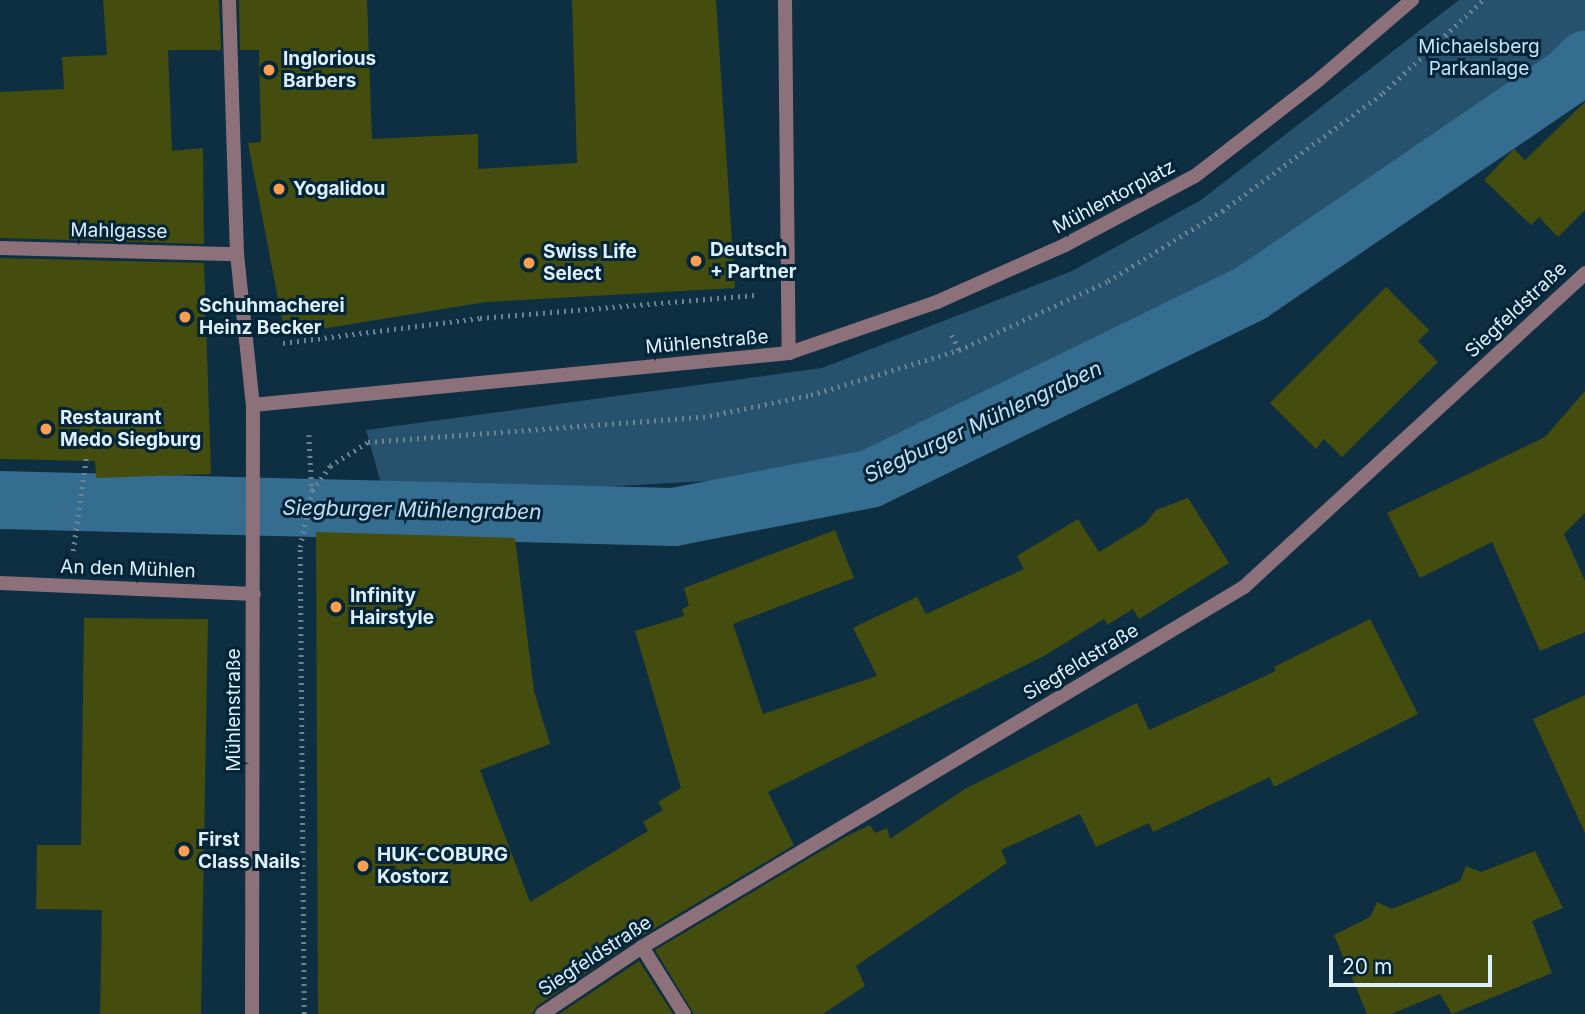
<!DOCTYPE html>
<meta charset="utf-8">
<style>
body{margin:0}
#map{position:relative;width:1585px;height:1014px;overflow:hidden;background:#0e2e41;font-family:Inter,sans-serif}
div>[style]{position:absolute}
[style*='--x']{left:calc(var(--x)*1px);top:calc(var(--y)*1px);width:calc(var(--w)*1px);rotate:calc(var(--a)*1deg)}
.green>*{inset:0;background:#27526d}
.canal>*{height:58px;margin:-29px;padding:0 29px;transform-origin:29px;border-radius:29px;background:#346d90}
.building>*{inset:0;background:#444d0e}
.path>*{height:4.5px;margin-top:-2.25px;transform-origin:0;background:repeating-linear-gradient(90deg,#6b8494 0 2px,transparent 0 7px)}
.service>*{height:14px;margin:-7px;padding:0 7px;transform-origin:7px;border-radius:7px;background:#8d717a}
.minor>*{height:14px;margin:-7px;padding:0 7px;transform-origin:7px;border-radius:7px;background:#8d717a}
.dots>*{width:19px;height:19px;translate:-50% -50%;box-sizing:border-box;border:4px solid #042437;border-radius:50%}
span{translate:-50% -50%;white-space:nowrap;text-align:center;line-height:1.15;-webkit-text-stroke:6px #042437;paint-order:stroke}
.park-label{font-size:19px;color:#c5e4fa}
.poi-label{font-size:19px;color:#def0fc;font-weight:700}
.left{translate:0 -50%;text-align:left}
.street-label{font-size:19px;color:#def0fc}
.water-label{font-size:21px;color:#c1e0f6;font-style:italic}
.scale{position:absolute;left:1329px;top:955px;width:163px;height:32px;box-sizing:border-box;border:4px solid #def0fc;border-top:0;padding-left:9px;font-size:21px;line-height:24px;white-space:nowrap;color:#def0fc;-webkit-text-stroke:5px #042437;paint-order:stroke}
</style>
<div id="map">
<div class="green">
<i style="clip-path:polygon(1459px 0,1585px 0,1585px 56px,1246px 274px,863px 472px,461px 495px,382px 487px,366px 430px,822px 368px,1072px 271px,1201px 200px)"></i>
</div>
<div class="canal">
<i style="--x:0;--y:500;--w:674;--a:1.44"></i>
<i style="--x:674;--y:517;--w:200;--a:-11"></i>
<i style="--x:870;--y:479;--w:424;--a:-26"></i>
<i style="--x:1251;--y:293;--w:385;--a:-34.3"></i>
<i style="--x:1569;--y:76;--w:23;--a:-45"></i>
</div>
<div class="building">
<i style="clip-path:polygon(103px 0,219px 0,221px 50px,168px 50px,172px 151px,203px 148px,204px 244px,0 238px,0 92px,64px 89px,62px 57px,107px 55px)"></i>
<i style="clip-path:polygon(239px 0,367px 0,372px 139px,478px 134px,478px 169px,577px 163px,572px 0,716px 0,735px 288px,486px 302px,285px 335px,248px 143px,261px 142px,259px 50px,240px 50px)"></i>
<i style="clip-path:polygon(1585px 102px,1585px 210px,1558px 237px,1539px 217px,1531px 225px,1484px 180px,1514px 149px,1525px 160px)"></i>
<i style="clip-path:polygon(0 258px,204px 263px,211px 474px,96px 478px,95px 461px,0 459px)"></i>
<i style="clip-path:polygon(1386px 287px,1429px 330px,1418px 341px,1438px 362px,1342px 457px,1324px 439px,1316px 449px,1270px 403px)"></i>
<i style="clip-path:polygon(1585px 391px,1585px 513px,1564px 534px,1585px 581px,1585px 632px,1540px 651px,1492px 542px,1420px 578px,1387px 513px,1545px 437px)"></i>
<i style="clip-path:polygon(1188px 498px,1229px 563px,1139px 619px,1133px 609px,1107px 625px,1104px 619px,1044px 656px,768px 792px,794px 845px,637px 939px,537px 1006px,532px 1014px,318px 1014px,316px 532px,515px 538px,534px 691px,550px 744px,480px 770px,530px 902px,648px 831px,643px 822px,663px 810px,658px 802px,681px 788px,635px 631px,684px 616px,682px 609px,689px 606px,684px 588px,835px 530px,854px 578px,733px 624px,763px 714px,877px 676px,853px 628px,917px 597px,926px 614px,1024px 569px,1017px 556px,1078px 519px,1099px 552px,1145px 524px,1156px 510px)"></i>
<i style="clip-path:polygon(84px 618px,208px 619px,201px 1014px,100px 1014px,102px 910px,36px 909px,37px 845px,81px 845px)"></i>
<i style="clip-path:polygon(1370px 619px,1418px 714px,1274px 787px,1270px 777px,1153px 832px,1149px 823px,1096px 847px,1080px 814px,1001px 850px,1007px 863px,856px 966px,865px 986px,823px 1014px,694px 1014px,655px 950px,845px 837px,870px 825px,875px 833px,887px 828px,890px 839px,965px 789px,1137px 703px,1149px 730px,1276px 671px,1274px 667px)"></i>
<i style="clip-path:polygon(1585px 695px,1585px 833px,1533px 719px)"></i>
<i style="clip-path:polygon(1535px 851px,1563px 908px,1532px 921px,1552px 973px,1452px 1014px,1440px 994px,1391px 1014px,1367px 1014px,1334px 935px,1370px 917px,1377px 902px,1392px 909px,1460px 881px,1466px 866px,1481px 872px)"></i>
<i style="clip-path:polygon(639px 961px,673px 1014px,559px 1014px)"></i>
</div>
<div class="path">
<i style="--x:952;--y:335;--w:17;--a:65"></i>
<i style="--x:283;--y:343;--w:199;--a:-7.2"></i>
<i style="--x:480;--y:318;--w:276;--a:-4.8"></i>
<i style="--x:309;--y:435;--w:54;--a:86.8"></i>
<i style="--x:73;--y:551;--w:94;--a:-82"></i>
<i style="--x:304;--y:1014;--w:467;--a:-90.5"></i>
<i style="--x:300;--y:547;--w:58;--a:-78.1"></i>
<i style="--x:312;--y:490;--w:30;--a:-53"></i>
<i style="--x:330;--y:466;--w:45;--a:-32.3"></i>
<i style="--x:368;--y:442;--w:336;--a:-4.3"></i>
<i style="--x:703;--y:417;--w:110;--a:-11.5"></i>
<i style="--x:811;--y:395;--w:155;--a:-16.9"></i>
<i style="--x:959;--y:350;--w:164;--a:-24.8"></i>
<i style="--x:1108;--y:281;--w:134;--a:-31.6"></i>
<i style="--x:1222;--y:211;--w:200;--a:-36.2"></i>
<i style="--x:1383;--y:93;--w:137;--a:-42.9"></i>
</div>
<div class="service">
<i style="--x:785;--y:0;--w:353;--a:89.4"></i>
<i style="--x:253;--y:405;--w:539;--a:-5.54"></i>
<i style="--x:789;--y:353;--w:157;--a:-19"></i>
<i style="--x:937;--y:302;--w:140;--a:-24"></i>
<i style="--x:1065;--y:245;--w:147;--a:-28"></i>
<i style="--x:1195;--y:176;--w:152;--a:-37.8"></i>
<i style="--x:1315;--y:83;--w:128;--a:-40.6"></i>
<i style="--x:0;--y:583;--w:254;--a:2.5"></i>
</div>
<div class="minor">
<i style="--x:229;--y:0;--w:254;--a:88.2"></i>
<i style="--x:237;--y:254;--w:152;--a:84"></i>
<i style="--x:253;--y:405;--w:609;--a:90.09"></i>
<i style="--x:0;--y:248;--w:237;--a:1.5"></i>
<i style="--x:642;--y:947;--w:79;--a:57.9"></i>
<i style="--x:542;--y:1014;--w:120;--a:-33.8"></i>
<i style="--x:642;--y:947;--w:701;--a:-30.88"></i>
<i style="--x:1244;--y:587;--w:464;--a:-42.6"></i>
</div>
<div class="dots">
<i style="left:269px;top:70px;background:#fb9e50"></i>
<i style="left:279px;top:189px;background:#fb9e50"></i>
<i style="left:696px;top:261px;background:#fb9e50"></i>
<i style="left:529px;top:263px;background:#fb9e50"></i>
<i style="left:185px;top:317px;background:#fb9e50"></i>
<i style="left:46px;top:429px;background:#fb9e50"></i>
<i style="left:336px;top:607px;background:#fb9e50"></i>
<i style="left:184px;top:851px;background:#fb9e50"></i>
<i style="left:363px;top:866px;background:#fb9e50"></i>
</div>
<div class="park-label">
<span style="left:1479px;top:58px">Michaelsberg<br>Parkanlage</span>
</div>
<div class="poi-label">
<span class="left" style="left:283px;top:70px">Inglorious<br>Barbers</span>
<span class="left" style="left:293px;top:189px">Yogalidou</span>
<span class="left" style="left:710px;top:261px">Deutsch<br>+ Partner</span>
<span class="left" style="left:543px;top:263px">Swiss Life<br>Select</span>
<span class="left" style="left:199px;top:317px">Schuhmacherei<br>Heinz Becker</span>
<span class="left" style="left:60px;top:429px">Restaurant<br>Medo Siegburg</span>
<span class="left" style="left:350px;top:607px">Infinity<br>Hairstyle</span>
<span class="left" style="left:198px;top:851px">First<br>Class Nails</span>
<span class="left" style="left:377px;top:866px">HUK-COBURG<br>Kostorz</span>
</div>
<div class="street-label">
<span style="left:1114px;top:197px;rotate:-28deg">Mühlentorplatz</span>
<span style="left:119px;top:231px;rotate:1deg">Mahlgasse</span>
<span style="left:1516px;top:310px;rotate:-43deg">Siegfeldstraße</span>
<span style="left:707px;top:342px;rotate:-5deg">Mühlenstraße</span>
<span style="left:128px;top:569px;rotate:2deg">An den Mühlen</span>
<span style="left:1081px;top:662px;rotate:-31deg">Siegfeldstraße</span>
<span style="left:234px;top:710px;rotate:-90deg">Mühlenstraße</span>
<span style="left:595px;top:956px;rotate:-33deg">Siegfeldstraße</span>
</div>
<div class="water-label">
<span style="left:983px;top:422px;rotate:-25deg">Siegburger Mühlengraben</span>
<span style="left:412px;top:510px;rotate:1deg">Siegburger Mühlengraben</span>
</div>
<div class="scale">20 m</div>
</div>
